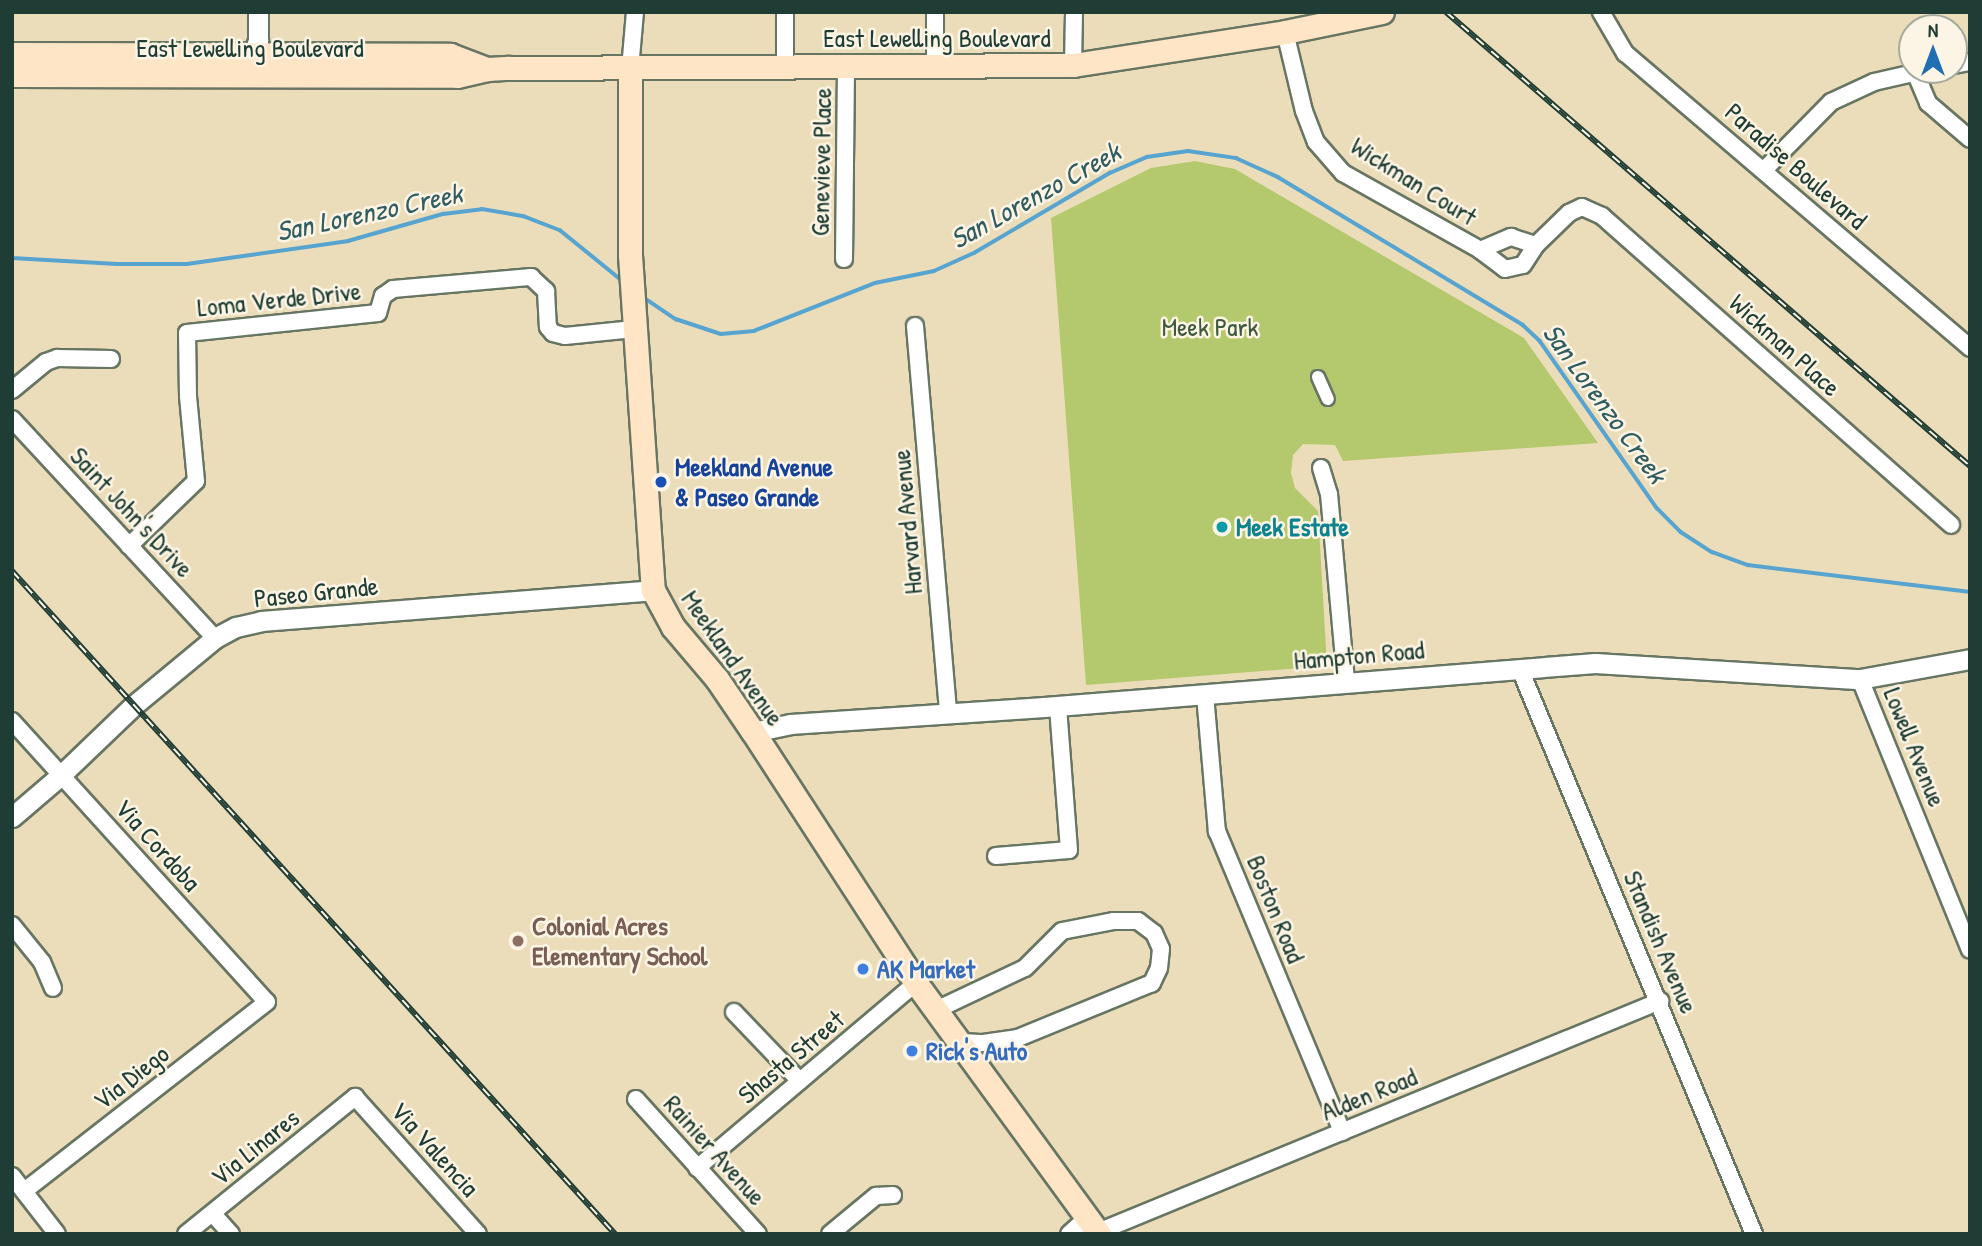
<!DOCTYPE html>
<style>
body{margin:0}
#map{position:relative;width:1982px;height:1246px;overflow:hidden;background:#ecddba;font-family:"Patrick Hand",sans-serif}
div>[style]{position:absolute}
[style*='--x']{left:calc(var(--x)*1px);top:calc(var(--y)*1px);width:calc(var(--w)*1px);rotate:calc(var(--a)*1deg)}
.green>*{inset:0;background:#b4c96d}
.stream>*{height:3.5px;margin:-1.75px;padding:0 1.75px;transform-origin:1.75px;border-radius:1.75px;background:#56a4cf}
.roads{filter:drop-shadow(2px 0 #677563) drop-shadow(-2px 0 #677563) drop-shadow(0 2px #677563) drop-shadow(0 -2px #677563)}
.pedestrian>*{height:12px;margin:-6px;padding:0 6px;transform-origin:6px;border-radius:6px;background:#fff}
.minor>*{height:16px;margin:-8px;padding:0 8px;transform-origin:8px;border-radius:8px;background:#fff}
.tertiary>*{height:19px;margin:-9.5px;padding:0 9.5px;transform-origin:9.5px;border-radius:9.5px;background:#fff}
.secondary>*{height:23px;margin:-11.5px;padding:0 11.5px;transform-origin:11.5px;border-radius:11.5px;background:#fee5c5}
.rail>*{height:6px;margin-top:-3px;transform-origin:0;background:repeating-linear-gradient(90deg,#fcf5e5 0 10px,#1f3d34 0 20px);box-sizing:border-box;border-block:2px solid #1f3d34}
.dots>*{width:19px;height:19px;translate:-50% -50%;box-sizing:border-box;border:4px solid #fcf5e5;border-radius:50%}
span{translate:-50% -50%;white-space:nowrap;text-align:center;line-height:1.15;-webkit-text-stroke:5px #fcf5e5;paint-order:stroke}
.street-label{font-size:26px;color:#1f3d34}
.park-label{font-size:26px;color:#3d593f}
.transit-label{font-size:26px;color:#164399;font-weight:700}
.left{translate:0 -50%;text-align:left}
.culture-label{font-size:26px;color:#0d838f;font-weight:700}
.education-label{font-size:26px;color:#785e54;font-weight:700}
.shop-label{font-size:26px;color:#366cbe;font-weight:700}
.water-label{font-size:28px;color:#305c62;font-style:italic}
.frame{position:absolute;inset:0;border:14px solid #1f3d34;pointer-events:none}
.north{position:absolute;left:1898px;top:14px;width:70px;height:70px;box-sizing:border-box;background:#fcf5e5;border:2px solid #a4ab9e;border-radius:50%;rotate:0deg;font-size:19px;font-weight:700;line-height:28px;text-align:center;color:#1f3d34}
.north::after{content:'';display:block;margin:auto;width:24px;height:32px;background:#1f6fb2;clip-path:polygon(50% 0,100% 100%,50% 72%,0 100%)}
</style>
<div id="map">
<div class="green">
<i style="clip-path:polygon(1195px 161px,1235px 169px,1524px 338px,1598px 443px,1343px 461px,1335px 445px,1303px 444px,1293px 455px,1291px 473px,1295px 488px,1318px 511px,1327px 666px,1086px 685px,1051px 218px,1151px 168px)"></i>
</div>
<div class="stream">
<i style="--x:12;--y:258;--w:105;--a:3.3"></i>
<i style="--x:117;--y:264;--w:70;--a:0"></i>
<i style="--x:187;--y:264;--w:163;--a:-8.1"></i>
<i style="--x:348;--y:241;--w:99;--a:-15.9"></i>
<i style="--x:443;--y:214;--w:39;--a:-7"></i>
<i style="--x:482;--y:209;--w:42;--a:9.7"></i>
<i style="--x:523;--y:216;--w:40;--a:21"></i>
<i style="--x:560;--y:230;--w:82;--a:39.1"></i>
<i style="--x:643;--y:297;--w:40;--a:34"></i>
<i style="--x:676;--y:319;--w:47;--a:18.4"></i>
<i style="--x:721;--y:334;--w:33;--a:-5"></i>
<i style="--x:754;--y:331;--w:130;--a:-21.6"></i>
<i style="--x:875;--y:283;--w:60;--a:-11.5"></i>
<i style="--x:934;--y:271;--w:44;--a:-24.2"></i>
<i style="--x:974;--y:253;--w:158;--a:-30.5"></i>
<i style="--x:1110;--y:173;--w:40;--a:-23.4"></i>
<i style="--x:1147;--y:157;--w:41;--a:-8.3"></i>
<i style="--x:1188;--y:151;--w:49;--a:8.3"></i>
<i style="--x:1236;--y:158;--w:46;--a:24.3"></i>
<i style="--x:1278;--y:177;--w:286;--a:31.1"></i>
<i style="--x:1523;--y:325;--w:23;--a:43"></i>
<i style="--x:1540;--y:341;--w:204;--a:55"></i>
<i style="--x:1657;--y:508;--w:34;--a:45"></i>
<i style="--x:1681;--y:532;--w:37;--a:33"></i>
<i style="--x:1712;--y:552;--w:38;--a:20"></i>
<i style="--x:1748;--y:565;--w:224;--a:6.9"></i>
</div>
<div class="roads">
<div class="pedestrian">
<i style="--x:1318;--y:377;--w:24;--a:66"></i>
</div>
<div class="minor">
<i style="--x:1601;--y:12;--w:48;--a:59.7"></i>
<i style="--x:1625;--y:53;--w:454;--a:40.5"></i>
<i style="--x:1285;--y:32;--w:81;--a:76.5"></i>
<i style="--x:1304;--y:111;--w:33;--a:69"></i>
<i style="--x:1316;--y:142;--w:41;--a:48.9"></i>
<i style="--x:1343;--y:173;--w:157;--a:29.3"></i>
<i style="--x:1480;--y:250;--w:31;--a:37"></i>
<i style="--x:1505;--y:269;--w:18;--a:-13"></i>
<i style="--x:1523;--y:265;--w:24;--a:-57"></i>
<i style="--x:1536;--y:245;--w:46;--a:-44.1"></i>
<i style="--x:1569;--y:213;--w:14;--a:-25"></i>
<i style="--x:1582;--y:207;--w:22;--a:24"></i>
<i style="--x:1602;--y:216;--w:466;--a:41.5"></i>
<i style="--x:1073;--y:65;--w:53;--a:-88.9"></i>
<i style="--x:1954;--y:65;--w:16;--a:-11"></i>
<i style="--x:785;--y:66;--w:54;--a:-90"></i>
<i style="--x:935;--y:66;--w:54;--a:-90"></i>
<i style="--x:630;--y:69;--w:57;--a:-85"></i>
<i style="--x:1915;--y:72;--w:34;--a:67"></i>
<i style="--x:1928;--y:103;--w:55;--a:40.6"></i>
<i style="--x:1764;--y:170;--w:95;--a:-45.4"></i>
<i style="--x:1831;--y:102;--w:47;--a:-24.9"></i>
<i style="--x:1874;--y:82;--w:54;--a:-12.8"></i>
<i style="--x:1480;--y:250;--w:34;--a:-23"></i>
<i style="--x:1511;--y:237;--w:26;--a:18"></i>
<i style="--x:844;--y:259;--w:193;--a:-89.4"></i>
<i style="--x:915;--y:326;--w:389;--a:85.1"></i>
<i style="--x:12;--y:390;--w:44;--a:-39.5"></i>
<i style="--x:46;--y:362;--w:12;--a:-20"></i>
<i style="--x:57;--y:358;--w:54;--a:1.1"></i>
<i style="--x:12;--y:419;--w:299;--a:47.2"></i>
<i style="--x:1321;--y:468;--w:27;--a:73"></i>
<i style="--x:1329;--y:494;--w:188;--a:84.8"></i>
<i style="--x:129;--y:546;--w:93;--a:-44.1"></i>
<i style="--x:196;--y:481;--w:85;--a:-95.4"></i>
<i style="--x:188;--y:396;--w:63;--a:-90.9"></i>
<i style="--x:187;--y:333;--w:192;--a:-6"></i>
<i style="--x:378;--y:313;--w:18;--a:-74"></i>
<i style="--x:383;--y:296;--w:12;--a:-35"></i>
<i style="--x:393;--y:289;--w:139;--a:-5"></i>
<i style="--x:531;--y:277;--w:21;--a:43"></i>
<i style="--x:546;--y:291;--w:36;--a:87"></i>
<i style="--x:548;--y:327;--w:8;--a:50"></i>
<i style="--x:553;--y:333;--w:12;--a:14"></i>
<i style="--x:565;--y:336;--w:69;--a:-5.8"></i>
<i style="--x:1520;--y:669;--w:612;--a:67.5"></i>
<i style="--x:1860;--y:679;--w:292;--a:67.9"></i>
<i style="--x:1205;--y:695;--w:137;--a:85"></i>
<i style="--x:1217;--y:831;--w:326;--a:67.4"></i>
<i style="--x:12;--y:721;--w:379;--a:47.8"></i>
<i style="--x:267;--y:1002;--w:308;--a:142.1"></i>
<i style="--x:996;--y:856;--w:73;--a:-4.7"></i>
<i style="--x:1069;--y:850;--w:144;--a:-94.4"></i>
<i style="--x:12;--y:925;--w:48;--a:51"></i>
<i style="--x:42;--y:962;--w:28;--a:67"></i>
<i style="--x:936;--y:1010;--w:98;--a:-25.3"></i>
<i style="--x:1025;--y:968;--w:52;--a:-45"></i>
<i style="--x:1062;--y:931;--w:53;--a:-10.9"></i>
<i style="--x:1114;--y:921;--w:24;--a:0"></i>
<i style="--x:1138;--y:921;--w:20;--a:37"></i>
<i style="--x:1154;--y:933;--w:17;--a:66"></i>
<i style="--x:1161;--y:949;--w:19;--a:96"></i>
<i style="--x:1159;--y:968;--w:17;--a:115"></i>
<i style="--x:1152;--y:983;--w:145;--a:157.7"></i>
<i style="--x:1018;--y:1038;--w:37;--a:172"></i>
<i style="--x:981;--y:1043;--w:21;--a:-177"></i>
<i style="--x:734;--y:1012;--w:95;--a:46.3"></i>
<i style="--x:636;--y:1099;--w:182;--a:47.9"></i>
<i style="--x:697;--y:1168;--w:287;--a:-40.2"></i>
<i style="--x:12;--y:1176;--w:73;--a:52.2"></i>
<i style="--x:213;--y:1214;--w:27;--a:48"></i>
<i style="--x:1098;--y:1232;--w:608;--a:-22.34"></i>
<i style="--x:186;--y:1234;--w:218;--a:-39"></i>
<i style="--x:355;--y:1097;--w:184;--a:48.1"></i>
<i style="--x:830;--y:1234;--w:60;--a:-39.6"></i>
<i style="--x:876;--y:1196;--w:17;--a:-3"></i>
<i style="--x:1069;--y:1234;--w:24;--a:-42"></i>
</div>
<div class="tertiary">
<i style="--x:248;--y:68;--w:30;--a:-70"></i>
<i style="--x:258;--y:40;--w:28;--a:-90"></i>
<i style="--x:753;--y:732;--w:38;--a:-12"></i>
<i style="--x:790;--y:724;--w:255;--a:-3.8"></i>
<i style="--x:1044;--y:707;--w:553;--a:-4.57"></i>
<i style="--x:1595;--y:663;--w:265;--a:3.5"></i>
<i style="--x:1860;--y:679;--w:112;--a:-10.3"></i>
<i style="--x:12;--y:817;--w:65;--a:-40.6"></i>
<i style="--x:61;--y:775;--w:101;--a:-43.8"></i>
<i style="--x:134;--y:705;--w:105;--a:-39.6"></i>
<i style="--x:215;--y:638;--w:24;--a:-28"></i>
<i style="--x:236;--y:627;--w:26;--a:-13"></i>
<i style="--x:261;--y:621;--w:393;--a:-4.5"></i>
</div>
<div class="secondary">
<i style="--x:12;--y:54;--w:438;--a:0.1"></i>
<i style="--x:450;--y:55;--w:40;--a:21"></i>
<i style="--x:630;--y:69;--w:186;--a:90"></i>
<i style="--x:630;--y:255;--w:336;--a:86.1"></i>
<i style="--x:653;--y:590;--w:42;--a:61.6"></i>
<i style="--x:673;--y:627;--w:68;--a:49.8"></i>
<i style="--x:717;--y:679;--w:64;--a:55.8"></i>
<i style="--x:753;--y:732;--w:299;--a:57"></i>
<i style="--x:916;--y:983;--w:311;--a:53.9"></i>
<i style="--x:12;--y:75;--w:445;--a:0.1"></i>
<i style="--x:457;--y:76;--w:31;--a:-13"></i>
<i style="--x:487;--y:69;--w:22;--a:-3"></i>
<i style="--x:509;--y:68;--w:564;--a:-0.3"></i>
<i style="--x:1073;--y:65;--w:215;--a:-8.8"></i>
<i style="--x:1285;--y:32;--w:99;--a:-11.7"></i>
</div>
</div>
<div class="rail">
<i style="--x:1446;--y:12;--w:693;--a:40.91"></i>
<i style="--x:12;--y:571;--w:896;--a:47.71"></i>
</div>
<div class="dots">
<i style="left:661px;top:482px;background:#1a4fb4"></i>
<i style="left:1222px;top:527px;background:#0f9aa8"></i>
<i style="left:518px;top:941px;background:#8d6e63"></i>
<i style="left:863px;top:969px;background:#3f7fe0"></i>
<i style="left:912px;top:1051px;background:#3f7fe0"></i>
</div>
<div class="street-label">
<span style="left:937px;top:38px">East Lewelling Boulevard</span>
<span style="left:250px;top:48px">East Lewelling Boulevard</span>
<span style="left:821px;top:162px;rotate:-89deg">Genevieve Place</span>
<span style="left:1796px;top:166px;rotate:41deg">Paradise Boulevard</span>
<span style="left:1414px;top:181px;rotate:32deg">Wickman Court</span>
<span style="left:279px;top:299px;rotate:-6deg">Loma Verde Drive</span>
<span style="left:1785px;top:345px;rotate:42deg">Wickman Place</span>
<span style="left:132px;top:512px;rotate:47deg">Saint John's Drive</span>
<span style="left:907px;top:522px;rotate:-95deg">Harvard Avenue</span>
<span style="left:316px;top:592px;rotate:-6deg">Paseo Grande</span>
<span style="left:1359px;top:655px;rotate:-5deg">Hampton Road</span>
<span style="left:733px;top:658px;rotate:55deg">Meekland Avenue</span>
<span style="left:1915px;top:747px;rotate:68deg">Lowell Avenue</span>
<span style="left:158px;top:845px;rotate:48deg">Via Cordoba</span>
<span style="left:1276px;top:909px;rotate:68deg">Boston Road</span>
<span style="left:1661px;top:942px;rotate:67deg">Standish Avenue</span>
<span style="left:791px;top:1057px;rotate:-40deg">Shasta Street</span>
<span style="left:131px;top:1077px;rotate:-38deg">Via Diego</span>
<span style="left:1369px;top:1094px;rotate:-22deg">Alden Road</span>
<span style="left:255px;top:1147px;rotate:-39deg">Via Linares</span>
<span style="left:435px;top:1149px;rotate:48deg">Via Valencia</span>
<span style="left:715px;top:1150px;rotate:48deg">Rainier Avenue</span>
</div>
<div class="park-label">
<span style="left:1210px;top:327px">Meek Park</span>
</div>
<div class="transit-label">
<span class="left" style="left:675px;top:482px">Meekland Avenue<br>&amp; Paseo Grande</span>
</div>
<div class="culture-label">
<span class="left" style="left:1236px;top:527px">Meek Estate</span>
</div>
<div class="education-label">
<span class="left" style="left:532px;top:941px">Colonial Acres<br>Elementary School</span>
</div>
<div class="shop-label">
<span class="left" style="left:877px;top:969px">AK Market</span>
<span class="left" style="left:926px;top:1051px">Rick's Auto</span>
</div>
<div class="water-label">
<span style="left:1035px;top:195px;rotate:-29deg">San Lorenzo Creek</span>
<span style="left:369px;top:212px;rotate:-12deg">San Lorenzo Creek</span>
<span style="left:1605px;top:403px;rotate:54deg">San Lorenzo Creek</span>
</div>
<div class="frame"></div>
<div class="north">N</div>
</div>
